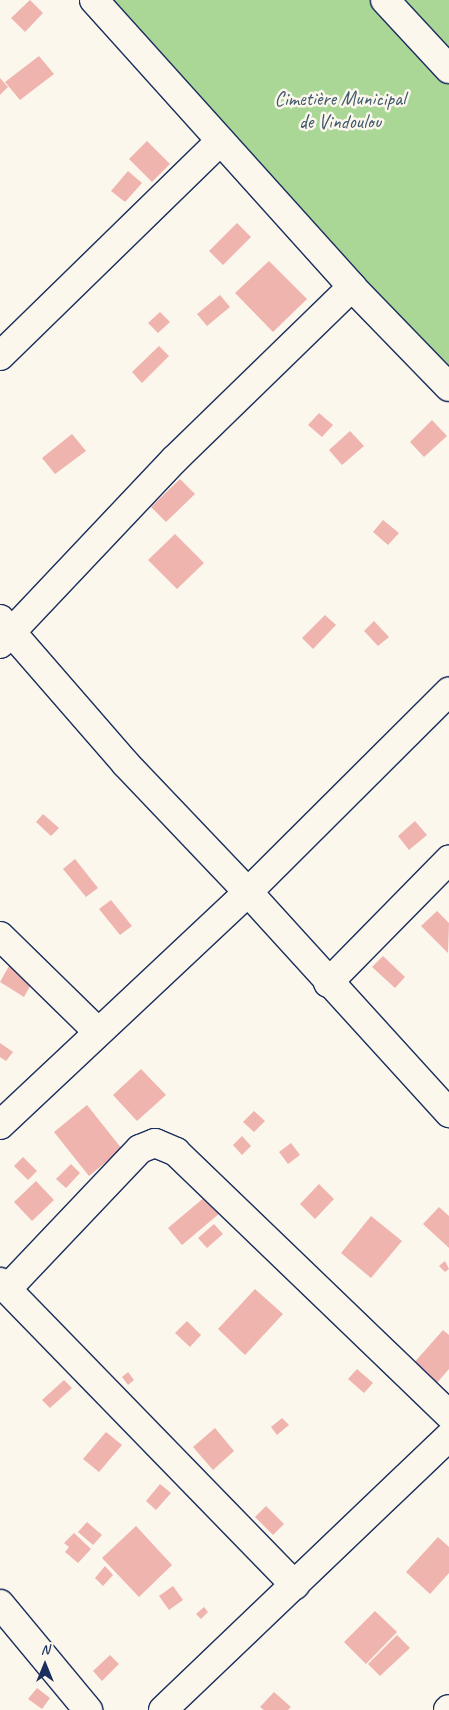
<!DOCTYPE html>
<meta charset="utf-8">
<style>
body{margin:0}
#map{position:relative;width:449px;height:1710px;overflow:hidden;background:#fbf7ec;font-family:Caveat,sans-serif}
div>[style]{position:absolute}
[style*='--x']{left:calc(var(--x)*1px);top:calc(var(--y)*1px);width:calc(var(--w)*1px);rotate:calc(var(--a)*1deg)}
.green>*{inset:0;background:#aad796}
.building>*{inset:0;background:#f0b4af}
.roads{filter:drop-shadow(1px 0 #1b2f5e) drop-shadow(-1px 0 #1b2f5e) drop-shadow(0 1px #1b2f5e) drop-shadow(0 -1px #1b2f5e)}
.minor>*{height:28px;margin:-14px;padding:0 14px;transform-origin:14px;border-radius:14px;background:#fbf7ec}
span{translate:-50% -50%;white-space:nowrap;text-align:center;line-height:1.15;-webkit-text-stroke:5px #fbf7ec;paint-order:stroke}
.park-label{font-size:20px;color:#3f596c}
.north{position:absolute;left:20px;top:1640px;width:50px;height:50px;-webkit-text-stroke:4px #fbf7ec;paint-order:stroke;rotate:0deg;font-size:14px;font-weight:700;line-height:20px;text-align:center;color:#1b2f5e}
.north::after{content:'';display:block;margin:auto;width:18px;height:22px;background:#1b2f5e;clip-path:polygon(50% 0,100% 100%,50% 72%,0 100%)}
</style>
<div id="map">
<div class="green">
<i style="clip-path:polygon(88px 0,449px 0,449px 375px)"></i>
</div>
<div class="building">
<i style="clip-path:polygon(30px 0,43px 13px,25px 32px,11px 18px)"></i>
<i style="clip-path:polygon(39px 56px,54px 74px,20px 100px,5px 82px)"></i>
<i style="clip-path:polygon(0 78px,8px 87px,0 95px)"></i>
<i style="clip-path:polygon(147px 141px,170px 164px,152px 182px,129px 159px)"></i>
<i style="clip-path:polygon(128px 171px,142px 183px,125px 202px,111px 191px)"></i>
<i style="clip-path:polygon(237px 223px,251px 237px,223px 265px,209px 251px)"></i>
<i style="clip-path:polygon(269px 261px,307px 299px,273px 332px,235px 293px)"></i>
<i style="clip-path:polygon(220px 295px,230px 307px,207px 326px,197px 314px)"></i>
<i style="clip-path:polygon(160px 312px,170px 322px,158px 333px,148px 323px)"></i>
<i style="clip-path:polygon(159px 346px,169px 356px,142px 383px,132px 372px)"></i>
<i style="clip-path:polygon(319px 413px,333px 425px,322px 437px,308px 425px)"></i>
<i style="clip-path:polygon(432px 420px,447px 436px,424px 457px,410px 442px)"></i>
<i style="clip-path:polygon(350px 431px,364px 446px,342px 465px,329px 450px)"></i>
<i style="clip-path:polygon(72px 434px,86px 451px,55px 474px,42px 458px)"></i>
<i style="clip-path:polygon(180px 479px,195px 494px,166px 522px,151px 507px)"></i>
<i style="clip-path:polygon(383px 520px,399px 533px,388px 545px,373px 532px)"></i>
<i style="clip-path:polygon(175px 534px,204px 563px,177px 589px,148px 560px)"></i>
<i style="clip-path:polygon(325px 615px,336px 625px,313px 649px,302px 638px)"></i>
<i style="clip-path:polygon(374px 621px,389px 637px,378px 646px,364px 631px)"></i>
<i style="clip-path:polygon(43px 814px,59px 828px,51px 836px,36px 822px)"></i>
<i style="clip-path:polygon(415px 821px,427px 835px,409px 850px,398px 836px)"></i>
<i style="clip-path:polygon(75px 859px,98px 888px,86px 897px,63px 869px)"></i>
<i style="clip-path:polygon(111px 900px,132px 926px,120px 935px,99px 909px)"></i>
<i style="clip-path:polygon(437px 911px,449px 923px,448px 953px,421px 926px)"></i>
<i style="clip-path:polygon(383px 956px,405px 977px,395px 988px,372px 967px)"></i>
<i style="clip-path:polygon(9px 966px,33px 981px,24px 997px,0 982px)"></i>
<i style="clip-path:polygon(0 1043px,13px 1052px,6px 1061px,0 1057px)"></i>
<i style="clip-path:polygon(141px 1069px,166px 1095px,137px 1121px,113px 1095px)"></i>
<i style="clip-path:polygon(87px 1105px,122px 1149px,89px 1176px,54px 1132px)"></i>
<i style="clip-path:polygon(254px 1111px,265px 1121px,254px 1132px,243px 1122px)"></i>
<i style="clip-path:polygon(242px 1136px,251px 1146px,242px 1155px,233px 1145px)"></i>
<i style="clip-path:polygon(291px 1143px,300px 1155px,288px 1164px,279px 1152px)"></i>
<i style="clip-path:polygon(23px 1157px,37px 1171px,28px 1180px,14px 1166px)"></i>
<i style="clip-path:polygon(71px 1164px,80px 1173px,66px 1188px,56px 1179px)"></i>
<i style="clip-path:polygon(36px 1181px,54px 1200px,32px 1221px,14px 1202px)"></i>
<i style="clip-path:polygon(319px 1184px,334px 1199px,315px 1219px,300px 1204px)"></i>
<i style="clip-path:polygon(206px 1196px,220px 1213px,182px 1245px,168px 1228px)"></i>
<i style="clip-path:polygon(439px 1207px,449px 1216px,449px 1248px,423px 1224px)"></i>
<i style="clip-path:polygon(371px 1216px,402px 1241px,371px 1278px,341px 1253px)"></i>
<i style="clip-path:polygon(214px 1224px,223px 1234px,207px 1248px,198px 1238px)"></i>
<i style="clip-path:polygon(445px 1261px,449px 1269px,445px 1272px,439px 1266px)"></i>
<i style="clip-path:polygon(255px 1289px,283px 1314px,245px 1355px,218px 1329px)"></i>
<i style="clip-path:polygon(187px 1321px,201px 1335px,190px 1347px,175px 1333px)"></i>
<i style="clip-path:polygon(443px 1330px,449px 1335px,449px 1369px,436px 1384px,413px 1364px)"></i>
<i style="clip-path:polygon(357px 1369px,373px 1383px,364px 1393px,348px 1379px)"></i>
<i style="clip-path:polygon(128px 1372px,134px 1380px,128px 1385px,122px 1377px)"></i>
<i style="clip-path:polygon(64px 1380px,72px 1388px,50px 1408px,42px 1400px)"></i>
<i style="clip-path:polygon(282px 1418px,289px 1425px,277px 1435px,271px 1427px)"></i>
<i style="clip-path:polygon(215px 1428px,234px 1451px,213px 1470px,193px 1447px)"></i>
<i style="clip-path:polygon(106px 1432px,122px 1445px,99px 1472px,83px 1459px)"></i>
<i style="clip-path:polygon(160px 1484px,171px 1493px,156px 1510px,146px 1501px)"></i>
<i style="clip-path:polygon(266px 1506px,284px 1524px,273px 1535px,255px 1517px)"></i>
<i style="clip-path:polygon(87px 1522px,102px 1535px,93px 1545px,78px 1532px)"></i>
<i style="clip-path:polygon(136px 1526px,172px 1565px,139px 1597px,102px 1558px)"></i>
<i style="clip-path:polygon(74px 1533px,91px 1549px,78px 1563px,65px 1552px,69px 1547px,64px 1543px)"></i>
<i style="clip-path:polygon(438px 1537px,449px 1547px,449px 1573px,430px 1594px,406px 1572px)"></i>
<i style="clip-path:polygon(105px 1566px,113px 1575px,103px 1586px,95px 1578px)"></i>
<i style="clip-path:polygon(173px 1586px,183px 1600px,169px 1610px,159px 1596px)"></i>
<i style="clip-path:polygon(204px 1607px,208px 1612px,201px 1619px,196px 1614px)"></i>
<i style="clip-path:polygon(375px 1611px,397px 1632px,366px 1664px,344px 1642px)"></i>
<i style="clip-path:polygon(397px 1635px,410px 1648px,380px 1676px,368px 1664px)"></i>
<i style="clip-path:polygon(110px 1655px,119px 1664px,102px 1681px,93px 1671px)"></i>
<i style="clip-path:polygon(37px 1688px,50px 1698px,42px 1709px,28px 1699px)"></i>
<i style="clip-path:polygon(274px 1692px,291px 1707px,288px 1710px,264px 1710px,260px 1707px)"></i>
</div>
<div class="roads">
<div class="minor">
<i style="--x:94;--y:0;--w:386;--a:48"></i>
<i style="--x:352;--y:287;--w:139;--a:45.9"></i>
<i style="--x:385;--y:0;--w:94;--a:47.2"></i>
<i style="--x:0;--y:356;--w:308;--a:-44.3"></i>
<i style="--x:0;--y:619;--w:192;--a:49"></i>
<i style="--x:126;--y:764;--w:177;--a:46.4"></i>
<i style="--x:248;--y:892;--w:299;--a:47.7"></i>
<i style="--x:0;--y:644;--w:255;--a:-46.6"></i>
<i style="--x:175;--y:459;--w:247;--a:-44.2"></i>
<i style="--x:0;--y:936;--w:137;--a:44.4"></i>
<i style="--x:328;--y:983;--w:173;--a:-45.5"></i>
<i style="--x:0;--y:1125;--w:340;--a:-43.2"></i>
<i style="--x:248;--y:892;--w:284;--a:-44.9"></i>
<i style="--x:0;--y:1282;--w:423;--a:45.8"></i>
<i style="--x:7;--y:1289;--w:193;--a:-46.5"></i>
<i style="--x:140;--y:1149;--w:16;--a:-22"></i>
<i style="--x:155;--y:1143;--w:23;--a:23"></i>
<i style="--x:176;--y:1152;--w:379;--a:43.9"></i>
<i style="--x:0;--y:1604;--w:138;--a:50.3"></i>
<i style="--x:163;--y:1710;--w:395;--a:-43.7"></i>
<i style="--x:448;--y:1710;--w:1;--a:-45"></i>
</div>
</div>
<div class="park-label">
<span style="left:340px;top:110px">Cimetière Municipal<br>de Vindoulou</span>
</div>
<div class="north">N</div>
</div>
